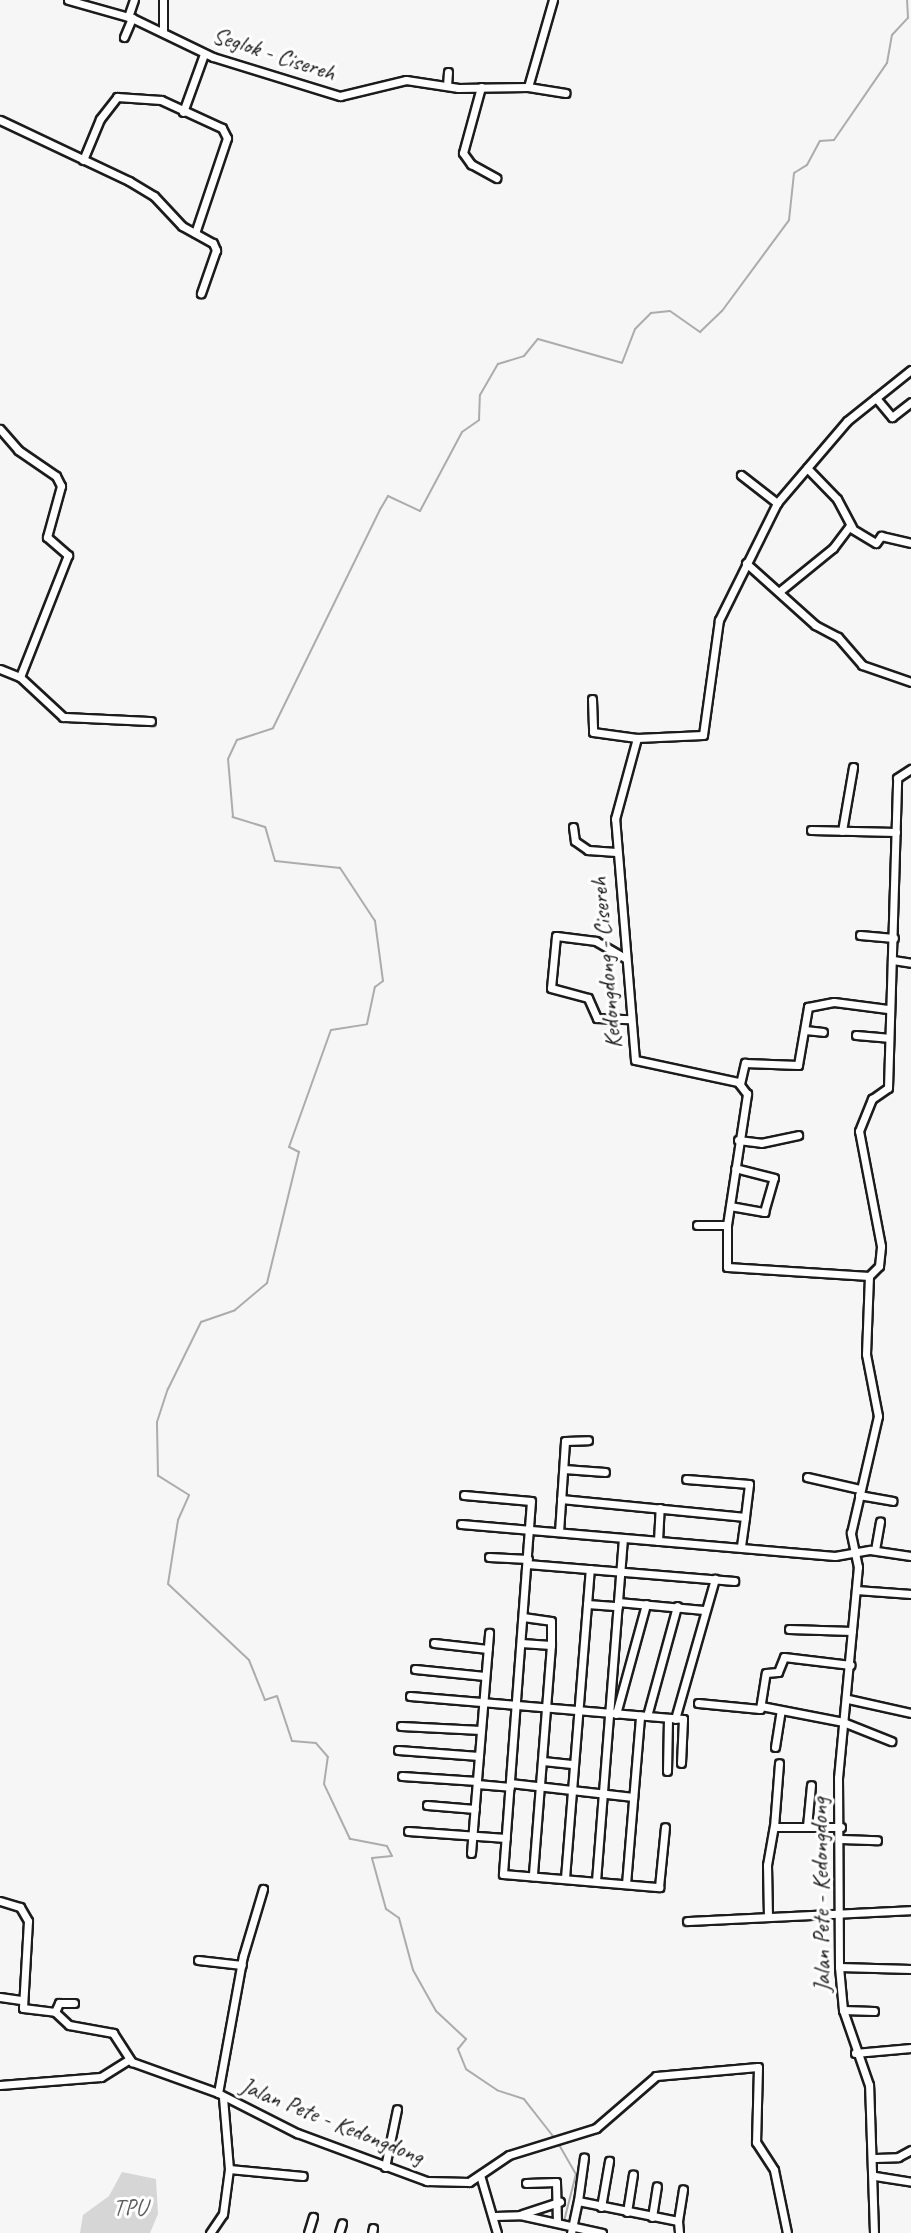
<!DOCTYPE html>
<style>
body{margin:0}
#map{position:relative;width:911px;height:2233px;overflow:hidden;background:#f6f6f6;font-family:Caveat,sans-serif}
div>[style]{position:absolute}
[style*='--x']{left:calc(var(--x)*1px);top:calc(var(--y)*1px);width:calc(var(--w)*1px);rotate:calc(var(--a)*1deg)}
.green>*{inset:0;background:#d6d6d6}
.stream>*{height:2px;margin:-1px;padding:0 1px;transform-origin:1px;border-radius:1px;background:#acacac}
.roads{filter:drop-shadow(2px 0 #1c1c1c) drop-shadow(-2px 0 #1c1c1c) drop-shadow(0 2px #1c1c1c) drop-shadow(0 -2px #1c1c1c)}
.minor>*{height:7px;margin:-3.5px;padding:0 3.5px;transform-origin:3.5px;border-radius:3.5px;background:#fff}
span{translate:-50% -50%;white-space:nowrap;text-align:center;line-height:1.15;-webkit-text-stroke:6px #fff;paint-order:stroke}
.street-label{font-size:24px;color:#1c1c1c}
.park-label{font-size:24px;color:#5d5d5d}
</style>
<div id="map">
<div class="green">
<i style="clip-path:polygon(122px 2172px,156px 2179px,158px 2214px,150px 2233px,80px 2233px,83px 2215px,109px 2196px)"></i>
</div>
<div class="stream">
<i style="--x:556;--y:2140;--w:52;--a:-128"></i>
<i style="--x:524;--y:2099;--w:28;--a:-162"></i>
<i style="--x:497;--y:2090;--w:37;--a:-146"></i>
<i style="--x:466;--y:2069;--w:22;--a:-112"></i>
<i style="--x:458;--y:2049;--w:13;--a:-51"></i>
<i style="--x:466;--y:2039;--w:41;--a:-137"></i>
<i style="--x:436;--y:2011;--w:47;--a:-119.3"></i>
<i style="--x:413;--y:1970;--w:54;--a:-105.1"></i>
<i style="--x:399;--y:1918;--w:16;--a:-145"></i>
<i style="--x:386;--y:1909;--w:53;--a:-105.4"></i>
<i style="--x:372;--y:1858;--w:20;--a:-6"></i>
<i style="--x:392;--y:1856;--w:11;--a:-117"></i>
<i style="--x:387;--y:1846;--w:38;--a:-169"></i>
<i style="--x:350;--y:1839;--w:61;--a:-115.3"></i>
<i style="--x:324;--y:1784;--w:27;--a:-82"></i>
<i style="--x:328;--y:1757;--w:18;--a:-131"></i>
<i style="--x:316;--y:1743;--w:24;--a:-175"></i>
<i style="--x:292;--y:1741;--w:47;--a:-108.4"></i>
<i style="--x:277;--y:1696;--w:13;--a:162"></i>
<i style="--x:265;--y:1700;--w:43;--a:-111.8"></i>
<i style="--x:249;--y:1660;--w:111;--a:-136.8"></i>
<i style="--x:168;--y:1584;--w:65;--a:-81.1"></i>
<i style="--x:178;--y:1520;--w:27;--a:-66"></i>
<i style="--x:189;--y:1495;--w:36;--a:-148"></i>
<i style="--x:158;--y:1476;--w:54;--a:-91.1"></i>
<i style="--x:157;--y:1422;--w:35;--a:-72"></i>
<i style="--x:168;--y:1389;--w:75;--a:-63.8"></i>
<i style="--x:201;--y:1322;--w:36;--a:-19"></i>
<i style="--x:235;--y:1310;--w:42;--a:-40.2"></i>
<i style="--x:267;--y:1283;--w:135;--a:-76.3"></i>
<i style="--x:299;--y:1152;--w:11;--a:-153"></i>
<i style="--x:289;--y:1147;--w:124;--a:-70.3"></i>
<i style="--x:331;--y:1030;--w:36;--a:-9"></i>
<i style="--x:367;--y:1024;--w:38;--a:-78"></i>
<i style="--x:375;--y:987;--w:10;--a:-37"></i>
<i style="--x:383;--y:981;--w:61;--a:-97.6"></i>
<i style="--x:375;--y:921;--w:64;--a:-123.4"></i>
<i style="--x:340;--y:868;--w:65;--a:-173.9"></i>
<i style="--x:275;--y:861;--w:35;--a:-106"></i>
<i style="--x:265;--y:827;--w:34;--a:-163"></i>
<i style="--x:233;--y:817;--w:58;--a:-94.9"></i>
<i style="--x:228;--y:759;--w:21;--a:-65"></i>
<i style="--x:237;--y:740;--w:38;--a:-18"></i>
<i style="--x:273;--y:728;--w:245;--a:-63.9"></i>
<i style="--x:381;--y:508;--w:14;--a:-60"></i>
<i style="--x:388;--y:496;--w:35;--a:25"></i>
<i style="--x:420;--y:511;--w:89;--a:-62"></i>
<i style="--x:462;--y:432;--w:21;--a:-35"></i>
<i style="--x:479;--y:420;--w:25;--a:-88"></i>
<i style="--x:480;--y:395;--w:36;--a:-60"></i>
<i style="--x:498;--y:364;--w:27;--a:-17"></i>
<i style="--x:524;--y:356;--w:22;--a:-51"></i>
<i style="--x:538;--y:339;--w:87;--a:15.9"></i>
<i style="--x:622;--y:363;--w:36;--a:-69"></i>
<i style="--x:635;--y:329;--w:23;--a:-45"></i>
<i style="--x:651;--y:313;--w:19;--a:-6"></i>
<i style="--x:670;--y:311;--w:37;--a:35"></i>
<i style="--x:700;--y:332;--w:30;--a:-44"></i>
<i style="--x:722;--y:311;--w:113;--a:-53.6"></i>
<i style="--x:789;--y:220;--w:47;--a:-83.9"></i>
<i style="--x:794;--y:173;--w:15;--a:-32"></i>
<i style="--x:807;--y:165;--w:27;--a:-62"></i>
<i style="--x:820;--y:141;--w:14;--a:-4"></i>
<i style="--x:834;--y:140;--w:93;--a:-55.5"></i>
<i style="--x:887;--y:63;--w:28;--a:-80"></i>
<i style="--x:892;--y:35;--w:23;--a:-47"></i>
<i style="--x:908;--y:18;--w:18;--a:-93"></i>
<i style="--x:558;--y:2143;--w:36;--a:60"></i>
<i style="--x:576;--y:2174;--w:49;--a:104.3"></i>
</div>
<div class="roads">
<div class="minor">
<i style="--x:68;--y:0;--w:66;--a:15.7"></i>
<i style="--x:132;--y:18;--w:90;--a:25.7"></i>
<i style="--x:213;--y:57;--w:133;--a:17.1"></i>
<i style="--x:340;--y:96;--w:68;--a:-13.6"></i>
<i style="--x:406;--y:80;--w:53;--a:8.7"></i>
<i style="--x:458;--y:88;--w:70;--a:-0.8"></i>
<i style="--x:528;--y:87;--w:91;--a:-74"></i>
<i style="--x:163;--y:0;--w:32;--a:90"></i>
<i style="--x:128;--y:17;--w:18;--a:-71"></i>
<i style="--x:124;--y:37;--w:21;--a:-67"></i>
<i style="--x:447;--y:86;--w:14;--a:-86"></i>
<i style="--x:481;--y:87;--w:68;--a:105.3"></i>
<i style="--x:463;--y:153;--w:14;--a:54"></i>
<i style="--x:471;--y:164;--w:29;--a:29"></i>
<i style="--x:528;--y:87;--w:38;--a:9"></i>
<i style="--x:183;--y:112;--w:62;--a:-70.1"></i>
<i style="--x:0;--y:120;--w:143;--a:25.3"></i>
<i style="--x:129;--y:181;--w:29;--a:31"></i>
<i style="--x:154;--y:196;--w:41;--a:47"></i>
<i style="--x:182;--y:226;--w:35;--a:29"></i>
<i style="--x:213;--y:243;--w:8;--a:67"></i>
<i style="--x:216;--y:250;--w:46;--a:109.2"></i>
<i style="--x:83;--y:160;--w:44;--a:-67.5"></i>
<i style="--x:100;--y:119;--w:28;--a:-52"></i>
<i style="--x:117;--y:97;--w:44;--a:3.9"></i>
<i style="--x:161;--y:100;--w:67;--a:24.7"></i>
<i style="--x:222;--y:128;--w:11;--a:63"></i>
<i style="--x:227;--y:138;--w:100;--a:108.6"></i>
<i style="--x:876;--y:398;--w:25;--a:50"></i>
<i style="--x:892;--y:417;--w:24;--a:-38"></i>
<i style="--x:0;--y:429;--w:28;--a:49"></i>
<i style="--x:18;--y:450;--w:46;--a:34.4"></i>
<i style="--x:56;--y:476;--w:11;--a:63"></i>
<i style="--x:61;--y:486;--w:53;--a:105.4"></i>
<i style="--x:47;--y:537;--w:28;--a:41"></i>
<i style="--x:68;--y:555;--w:131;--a:111.5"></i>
<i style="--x:807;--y:468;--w:43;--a:45.9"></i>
<i style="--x:837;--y:499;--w:32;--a:62"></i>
<i style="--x:741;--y:475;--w:46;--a:37.9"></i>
<i style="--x:746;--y:563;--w:93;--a:41.9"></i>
<i style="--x:815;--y:625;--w:26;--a:28"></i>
<i style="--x:838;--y:637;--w:37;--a:49"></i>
<i style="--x:862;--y:665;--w:52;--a:19.1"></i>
<i style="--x:780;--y:591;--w:68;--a:-39.1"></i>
<i style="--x:833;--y:548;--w:26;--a:-53"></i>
<i style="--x:849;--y:527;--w:31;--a:31"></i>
<i style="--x:876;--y:543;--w:9;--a:-54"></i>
<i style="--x:881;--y:536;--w:31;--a:13"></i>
<i style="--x:0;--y:669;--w:22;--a:22"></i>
<i style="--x:20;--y:677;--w:59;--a:42.9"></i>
<i style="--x:63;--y:717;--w:88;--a:2.6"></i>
<i style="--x:592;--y:699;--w:33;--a:88"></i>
<i style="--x:593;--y:732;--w:44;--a:7.8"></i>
<i style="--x:573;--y:827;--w:14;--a:82"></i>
<i style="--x:575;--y:841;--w:16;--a:35"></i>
<i style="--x:588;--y:850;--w:28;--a:4"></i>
<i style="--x:811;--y:830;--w:85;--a:1.3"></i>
<i style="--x:842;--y:831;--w:65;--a:-80.2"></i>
<i style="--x:860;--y:935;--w:34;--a:5"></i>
<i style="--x:625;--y:958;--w:34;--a:-150"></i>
<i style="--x:596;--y:941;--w:40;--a:-172.9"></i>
<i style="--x:556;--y:936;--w:52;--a:95.5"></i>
<i style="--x:551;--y:988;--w:38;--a:15"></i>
<i style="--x:588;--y:998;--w:22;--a:66"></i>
<i style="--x:597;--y:1018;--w:33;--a:2"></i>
<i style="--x:893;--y:960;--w:18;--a:9"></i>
<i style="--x:805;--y:1030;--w:18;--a:6"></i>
<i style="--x:856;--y:1035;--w:32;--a:5"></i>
<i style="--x:740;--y:1084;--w:22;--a:-77"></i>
<i style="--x:745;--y:1063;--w:53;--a:2.2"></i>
<i style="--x:798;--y:1065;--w:59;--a:-80.2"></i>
<i style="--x:808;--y:1007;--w:26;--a:-11"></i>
<i style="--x:834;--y:1002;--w:54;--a:7.4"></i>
<i style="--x:738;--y:1140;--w:23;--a:7"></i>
<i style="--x:761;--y:1143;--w:38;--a:-12"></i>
<i style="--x:730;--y:1206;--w:35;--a:10"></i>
<i style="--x:764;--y:1212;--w:35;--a:-74"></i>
<i style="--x:774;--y:1178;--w:40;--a:-165.6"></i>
<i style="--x:697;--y:1225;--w:30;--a:0"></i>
<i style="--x:869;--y:1276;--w:14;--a:-45"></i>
<i style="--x:879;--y:1266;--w:20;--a:-84"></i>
<i style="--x:881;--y:1246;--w:117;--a:-100.8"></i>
<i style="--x:859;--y:1131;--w:35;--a:-68"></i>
<i style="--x:872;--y:1099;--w:19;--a:-35"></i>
<i style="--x:888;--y:1088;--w:310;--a:-88.3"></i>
<i style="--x:897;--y:778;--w:17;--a:-33"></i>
<i style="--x:564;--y:1469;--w:41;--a:4.2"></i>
<i style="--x:807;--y:1477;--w:54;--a:12.8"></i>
<i style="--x:464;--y:1495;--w:67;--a:5.1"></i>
<i style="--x:531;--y:1501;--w:374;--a:94.3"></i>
<i style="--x:503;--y:1874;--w:157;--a:4.8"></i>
<i style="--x:659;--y:1887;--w:60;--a:-84.3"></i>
<i style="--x:859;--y:1495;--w:34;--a:10"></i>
<i style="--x:561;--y:1499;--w:185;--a:5.6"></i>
<i style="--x:745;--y:1517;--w:33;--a:-83"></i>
<i style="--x:749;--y:1484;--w:63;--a:-175.5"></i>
<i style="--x:461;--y:1524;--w:375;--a:4.9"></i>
<i style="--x:835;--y:1556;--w:36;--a:-10"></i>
<i style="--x:870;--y:1550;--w:41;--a:8.3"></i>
<i style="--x:559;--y:1532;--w:91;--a:-86.2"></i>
<i style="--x:565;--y:1441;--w:23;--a:-2"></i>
<i style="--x:658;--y:1541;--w:33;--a:-87"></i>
<i style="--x:741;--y:1546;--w:29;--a:-82"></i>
<i style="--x:875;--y:1550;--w:29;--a:-80"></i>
<i style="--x:489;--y:1557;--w:39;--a:3"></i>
<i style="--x:527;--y:1564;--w:208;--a:4.7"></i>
<i style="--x:856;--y:1590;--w:55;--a:4.2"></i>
<i style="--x:618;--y:1602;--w:86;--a:5.3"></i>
<i style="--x:587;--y:1604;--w:31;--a:4"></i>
<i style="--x:523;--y:1617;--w:28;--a:8"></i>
<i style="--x:551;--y:1621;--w:24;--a:90"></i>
<i style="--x:789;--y:1629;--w:63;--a:1.8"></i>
<i style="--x:434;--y:1643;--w:54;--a:6.3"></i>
<i style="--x:521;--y:1643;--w:30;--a:4"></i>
<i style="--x:551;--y:1645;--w:232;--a:94.5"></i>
<i style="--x:415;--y:1669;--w:70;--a:5.7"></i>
<i style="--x:410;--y:1696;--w:274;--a:4.8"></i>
<i style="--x:683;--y:1719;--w:44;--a:92.6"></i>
<i style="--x:848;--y:1699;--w:65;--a:12.5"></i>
<i style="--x:698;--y:1703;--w:62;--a:5.5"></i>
<i style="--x:760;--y:1709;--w:36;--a:-81"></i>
<i style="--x:766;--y:1673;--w:12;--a:-5"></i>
<i style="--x:778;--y:1672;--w:16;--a:-68"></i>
<i style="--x:784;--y:1657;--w:67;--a:6.8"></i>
<i style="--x:761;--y:1706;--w:84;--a:11"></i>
<i style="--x:843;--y:1722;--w:52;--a:21.6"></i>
<i style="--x:616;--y:1714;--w:114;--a:-74.7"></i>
<i style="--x:647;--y:1716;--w:114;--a:-74.7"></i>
<i style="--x:675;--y:1719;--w:146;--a:-74.1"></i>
<i style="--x:401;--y:1726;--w:80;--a:2.9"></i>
<i style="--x:775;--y:1747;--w:37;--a:-81"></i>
<i style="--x:398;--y:1750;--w:81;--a:4.2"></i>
<i style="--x:543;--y:1761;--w:31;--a:6"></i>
<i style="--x:667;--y:1771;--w:50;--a:-88.9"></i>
<i style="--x:402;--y:1776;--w:75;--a:3.8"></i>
<i style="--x:510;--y:1783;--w:124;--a:6.5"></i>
<i style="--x:477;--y:1784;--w:33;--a:5"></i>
<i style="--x:427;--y:1805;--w:48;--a:4.8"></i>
<i style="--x:807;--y:1826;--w:41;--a:-84.4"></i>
<i style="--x:774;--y:1827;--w:64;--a:-85.5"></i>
<i style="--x:408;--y:1831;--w:98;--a:4.1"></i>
<i style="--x:841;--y:1839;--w:36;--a:2"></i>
<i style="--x:471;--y:1853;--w:221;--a:-85.3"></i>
<i style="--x:565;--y:1878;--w:310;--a:-85.4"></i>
<i style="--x:596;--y:1881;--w:344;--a:-85.5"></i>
<i style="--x:626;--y:1884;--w:169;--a:-85.2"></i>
<i style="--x:0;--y:1901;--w:21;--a:17"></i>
<i style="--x:20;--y:1907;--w:16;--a:60"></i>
<i style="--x:28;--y:1921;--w:87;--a:93.3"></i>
<i style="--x:23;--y:2008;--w:32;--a:7"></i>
<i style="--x:55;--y:2012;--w:19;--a:43"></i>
<i style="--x:69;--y:2025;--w:45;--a:10.3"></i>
<i style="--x:113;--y:2033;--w:35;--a:57"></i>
<i style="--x:132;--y:2062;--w:91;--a:19.8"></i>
<i style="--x:218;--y:2093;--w:89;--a:26.9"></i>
<i style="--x:297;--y:2133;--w:139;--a:20.3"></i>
<i style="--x:427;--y:2181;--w:42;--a:1.4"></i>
<i style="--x:469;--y:2182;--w:48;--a:-34"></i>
<i style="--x:509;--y:2155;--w:91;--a:-17.2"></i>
<i style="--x:596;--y:2128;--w:79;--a:-40.9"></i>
<i style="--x:656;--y:2076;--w:102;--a:-5"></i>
<i style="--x:758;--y:2067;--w:75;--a:91.5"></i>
<i style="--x:756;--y:2142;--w:33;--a:57"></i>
<i style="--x:774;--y:2170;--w:64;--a:78.3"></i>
<i style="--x:768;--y:1917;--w:52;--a:-91.1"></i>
<i style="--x:767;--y:1865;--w:39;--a:-80"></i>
<i style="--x:774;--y:1827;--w:67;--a:0"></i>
<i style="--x:687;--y:1921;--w:224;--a:-2.8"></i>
<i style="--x:198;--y:1960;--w:44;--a:6.5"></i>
<i style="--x:839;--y:1967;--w:72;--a:1.6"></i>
<i style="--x:0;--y:1997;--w:21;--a:8"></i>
<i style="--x:843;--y:2010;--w:31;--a:2"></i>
<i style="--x:55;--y:2012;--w:10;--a:-66"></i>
<i style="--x:59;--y:2003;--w:15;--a:0"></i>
<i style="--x:855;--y:2053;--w:56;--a:-5.1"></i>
<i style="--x:0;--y:2085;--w:101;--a:-4.5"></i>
<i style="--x:101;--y:2077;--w:32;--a:-32"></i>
<i style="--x:218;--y:2093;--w:139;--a:-79.7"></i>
<i style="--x:243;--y:1956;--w:70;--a:-73.4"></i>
<i style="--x:875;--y:2158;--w:23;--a:-2"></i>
<i style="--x:898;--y:2157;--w:15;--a:-28"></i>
<i style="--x:385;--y:2167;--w:59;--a:-78.3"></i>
<i style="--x:229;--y:2169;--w:74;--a:5.4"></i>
<i style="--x:480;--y:2175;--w:60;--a:73.7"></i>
<i style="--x:875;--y:2176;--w:36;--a:9"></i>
<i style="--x:526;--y:2183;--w:30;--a:-2"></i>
<i style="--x:556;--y:2182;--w:40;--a:88.6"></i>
<i style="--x:578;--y:2201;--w:44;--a:-82.2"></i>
<i style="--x:601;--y:2207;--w:47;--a:-80.1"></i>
<i style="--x:627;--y:2212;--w:38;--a:-81"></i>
<i style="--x:522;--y:2214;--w:40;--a:-18"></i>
<i style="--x:495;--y:2216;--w:25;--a:-2"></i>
<i style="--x:520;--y:2215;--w:84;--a:12.4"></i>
<i style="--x:652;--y:2217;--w:31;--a:-81"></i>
<i style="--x:678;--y:2221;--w:32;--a:-81"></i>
<i style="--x:210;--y:2233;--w:23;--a:-56"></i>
<i style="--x:223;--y:2214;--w:45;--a:-82.4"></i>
<i style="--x:229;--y:2169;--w:71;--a:-94.8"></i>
<i style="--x:308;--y:2233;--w:17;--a:-73"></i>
<i style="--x:339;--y:2233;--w:10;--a:-73"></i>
<i style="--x:372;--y:2233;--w:5;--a:-79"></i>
<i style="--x:571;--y:2233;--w:33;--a:-78"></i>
<i style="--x:578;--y:2201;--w:102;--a:11.3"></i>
<i style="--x:678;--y:2221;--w:12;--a:85"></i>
<i style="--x:874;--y:2233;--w:148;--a:-91.9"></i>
<i style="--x:869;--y:2085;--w:79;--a:-109.1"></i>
<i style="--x:843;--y:2010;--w:43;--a:-95.3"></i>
<i style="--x:839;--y:1967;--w:189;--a:-90.3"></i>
<i style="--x:838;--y:1778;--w:212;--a:-84.6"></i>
<i style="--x:858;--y:1567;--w:35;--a:-102"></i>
<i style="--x:851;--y:1533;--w:120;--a:-77"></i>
<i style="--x:878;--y:1416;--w:63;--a:-101"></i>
<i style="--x:866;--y:1354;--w:78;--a:-87.8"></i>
<i style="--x:869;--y:1276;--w:142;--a:-176.4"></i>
<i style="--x:727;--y:1267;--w:42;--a:-90"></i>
<i style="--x:727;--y:1225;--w:133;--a:-81.3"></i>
<i style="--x:747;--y:1094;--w:15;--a:-127"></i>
<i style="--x:738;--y:1082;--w:105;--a:-167.9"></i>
<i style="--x:635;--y:1060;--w:242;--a:-94.7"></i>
<i style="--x:615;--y:819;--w:84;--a:-74.8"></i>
<i style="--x:637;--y:738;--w:66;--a:-2.6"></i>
<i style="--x:703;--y:735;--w:116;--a:-82.1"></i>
<i style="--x:719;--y:620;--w:131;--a:-63.6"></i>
<i style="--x:777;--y:503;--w:108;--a:-49.5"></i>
<i style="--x:847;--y:421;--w:82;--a:-38.6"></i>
</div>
</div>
<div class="street-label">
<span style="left:274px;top:54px;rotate:18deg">Seglok - Cisereh</span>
<span style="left:606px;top:963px;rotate:-95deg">Kedongdong - Cisereh</span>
<span style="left:821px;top:1895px;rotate:-91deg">Jalan Pete - Kedongdong</span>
<span style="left:332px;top:2121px;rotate:22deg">Jalan Pete - Kedongdong</span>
</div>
<div class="park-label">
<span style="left:130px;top:2208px">TPU</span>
</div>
</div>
